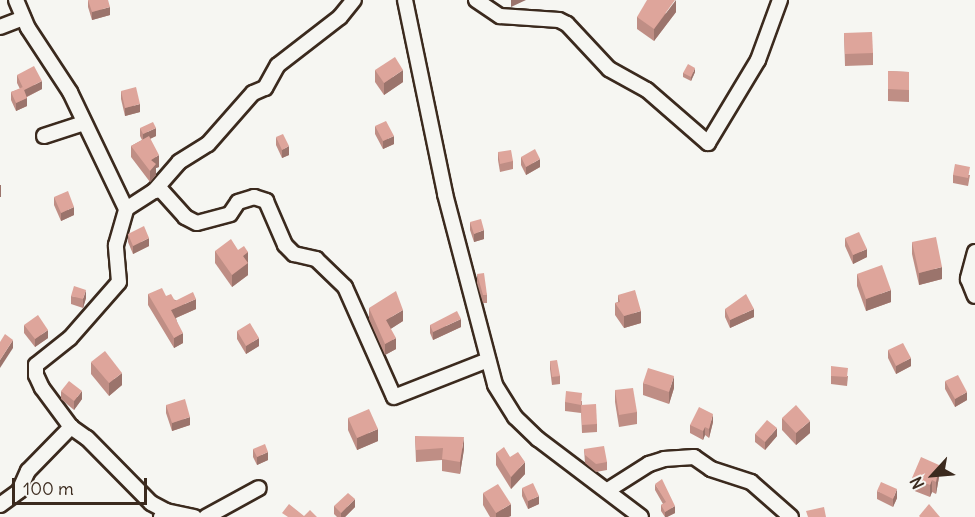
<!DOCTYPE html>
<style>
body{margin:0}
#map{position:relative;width:975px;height:517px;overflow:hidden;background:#f6f6f2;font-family:Delius,sans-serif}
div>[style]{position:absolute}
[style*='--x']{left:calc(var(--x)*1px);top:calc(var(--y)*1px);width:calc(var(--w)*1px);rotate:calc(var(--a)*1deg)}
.roads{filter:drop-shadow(2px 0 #3b2a1e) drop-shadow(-2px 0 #3b2a1e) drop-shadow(0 2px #3b2a1e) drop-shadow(0 -2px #3b2a1e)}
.minor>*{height:14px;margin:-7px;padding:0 7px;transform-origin:7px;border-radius:7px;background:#f6f6f2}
.wall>*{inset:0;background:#bf8e85}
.shaded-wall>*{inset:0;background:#9b746c}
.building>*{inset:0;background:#dea59b}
span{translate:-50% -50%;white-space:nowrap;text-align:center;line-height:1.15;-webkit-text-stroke:6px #f6f6f2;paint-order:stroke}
.north{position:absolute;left:903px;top:445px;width:60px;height:60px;-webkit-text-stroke:4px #f6f6f2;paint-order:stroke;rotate:244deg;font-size:16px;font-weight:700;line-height:24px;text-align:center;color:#3b2a1e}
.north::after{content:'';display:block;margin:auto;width:21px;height:27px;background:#3b2a1e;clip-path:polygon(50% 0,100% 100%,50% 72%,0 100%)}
.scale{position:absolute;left:12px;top:478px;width:135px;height:27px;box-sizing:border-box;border:3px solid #3b2a1e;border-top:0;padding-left:8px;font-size:18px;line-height:21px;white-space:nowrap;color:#3b2a1e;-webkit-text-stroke:4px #f6f6f2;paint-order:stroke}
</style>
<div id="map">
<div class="roads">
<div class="minor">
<i style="--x:16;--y:0;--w:30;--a:67"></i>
<i style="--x:28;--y:28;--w:77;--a:56.7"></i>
<i style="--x:70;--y:92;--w:130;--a:64.4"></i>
<i style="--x:405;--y:0;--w:198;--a:78.3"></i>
<i style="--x:445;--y:194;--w:197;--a:75.3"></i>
<i style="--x:495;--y:385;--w:38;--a:58"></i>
<i style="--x:515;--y:417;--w:32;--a:44"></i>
<i style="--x:538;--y:439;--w:129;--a:37.1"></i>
<i style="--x:476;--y:0;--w:29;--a:34"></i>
<i style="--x:500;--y:16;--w:59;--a:3.9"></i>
<i style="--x:559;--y:20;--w:9;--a:27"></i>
<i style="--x:567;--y:24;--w:62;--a:47"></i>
<i style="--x:609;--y:69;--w:43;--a:28.9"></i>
<i style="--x:647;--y:90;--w:81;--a:41"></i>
<i style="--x:708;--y:143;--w:97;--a:-58.9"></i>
<i style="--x:758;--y:60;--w:64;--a:-69.9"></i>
<i style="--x:0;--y:27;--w:25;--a:-21"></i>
<i style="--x:44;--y:136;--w:42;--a:-18"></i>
<i style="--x:154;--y:191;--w:38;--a:-49"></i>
<i style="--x:179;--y:162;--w:34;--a:-32"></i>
<i style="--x:208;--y:144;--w:68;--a:-48.6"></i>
<i style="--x:253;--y:93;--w:13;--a:-23"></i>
<i style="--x:265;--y:88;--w:26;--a:-61"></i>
<i style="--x:278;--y:65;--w:78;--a:-37.7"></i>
<i style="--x:340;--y:17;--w:22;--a:-51"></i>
<i style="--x:975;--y:252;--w:28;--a:105"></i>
<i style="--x:968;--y:279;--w:18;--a:68"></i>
<i style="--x:71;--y:427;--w:19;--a:35"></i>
<i style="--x:87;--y:438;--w:91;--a:45.4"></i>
<i style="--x:151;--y:503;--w:17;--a:28"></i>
<i style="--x:166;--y:511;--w:8;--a:130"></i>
<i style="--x:608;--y:490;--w:49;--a:-32.4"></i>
<i style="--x:649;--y:464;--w:16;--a:-18"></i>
<i style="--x:664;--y:459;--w:30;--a:-4"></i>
<i style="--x:694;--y:457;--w:21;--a:35"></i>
<i style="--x:711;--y:469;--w:42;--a:18"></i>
<i style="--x:751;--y:482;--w:53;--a:41.2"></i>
<i style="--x:0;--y:505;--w:24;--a:-36"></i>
<i style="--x:19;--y:491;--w:22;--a:-66"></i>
<i style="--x:28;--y:471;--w:62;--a:-45.7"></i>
<i style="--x:71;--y:427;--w:49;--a:-126.6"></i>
<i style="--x:42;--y:388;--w:14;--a:-115"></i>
<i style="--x:36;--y:375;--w:10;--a:-90"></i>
<i style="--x:36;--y:365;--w:43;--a:-38.5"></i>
<i style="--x:70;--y:338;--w:74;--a:-48.8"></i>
<i style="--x:119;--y:282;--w:37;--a:-95"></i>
<i style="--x:116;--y:245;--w:37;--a:-74"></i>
<i style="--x:126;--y:209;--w:33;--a:-33"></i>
<i style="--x:154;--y:191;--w:7;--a:-8"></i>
<i style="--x:161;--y:190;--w:36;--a:48"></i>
<i style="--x:185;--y:217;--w:13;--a:27"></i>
<i style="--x:197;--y:223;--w:34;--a:-15"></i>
<i style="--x:230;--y:214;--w:14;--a:-56"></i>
<i style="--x:238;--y:202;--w:17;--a:-17"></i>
<i style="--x:254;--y:197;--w:13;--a:18"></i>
<i style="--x:266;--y:201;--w:48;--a:66.6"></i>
<i style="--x:285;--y:245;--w:13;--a:45"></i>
<i style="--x:294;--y:254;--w:23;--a:13"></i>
<i style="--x:316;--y:259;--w:40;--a:44"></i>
<i style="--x:345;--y:287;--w:120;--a:66"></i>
<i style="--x:394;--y:397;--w:101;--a:-21.5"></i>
<i style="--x:166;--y:511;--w:29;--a:12"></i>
<i style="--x:206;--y:517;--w:60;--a:-28.7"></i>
</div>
</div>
<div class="wall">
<i style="clip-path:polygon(88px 0,110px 15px,92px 20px,88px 7px)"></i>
<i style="clip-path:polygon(676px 12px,654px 41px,637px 29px,637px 17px)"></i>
<i style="clip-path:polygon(844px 33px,873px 53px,873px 65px,845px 66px)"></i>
<i style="clip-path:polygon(375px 70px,403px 82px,384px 95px,375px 82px)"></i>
<i style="clip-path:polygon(888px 71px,909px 72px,909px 102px,888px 101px)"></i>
<i style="clip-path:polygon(695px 72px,691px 81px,683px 77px,683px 73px)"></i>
<i style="clip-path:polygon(17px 75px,42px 89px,27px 97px,27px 106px,16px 111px,11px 100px,11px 92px,20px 89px,17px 83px)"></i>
<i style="clip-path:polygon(121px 91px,140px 112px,125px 116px,121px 99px)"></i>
<i style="clip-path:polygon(375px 126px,394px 144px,383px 149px,375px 134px)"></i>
<i style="clip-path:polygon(140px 128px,156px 136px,150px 139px,159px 167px,156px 168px,156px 175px,150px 182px,131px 157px,131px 146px,142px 140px,140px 136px)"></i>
<i style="clip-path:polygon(276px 137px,289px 155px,282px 158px,276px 145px)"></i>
<i style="clip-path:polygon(498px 152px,513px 161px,513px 169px,500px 172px,498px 160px)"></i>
<i style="clip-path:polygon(521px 157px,540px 167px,526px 175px,521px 165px)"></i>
<i style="clip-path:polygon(953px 175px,970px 175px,968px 186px,953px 183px)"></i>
<i style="clip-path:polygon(54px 197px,74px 215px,61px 221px,54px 205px)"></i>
<i style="clip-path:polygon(470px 222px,484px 239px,474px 242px,470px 230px)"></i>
<i style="clip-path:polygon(128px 234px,149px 246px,133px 254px,128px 242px)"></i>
<i style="clip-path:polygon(845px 238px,867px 257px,853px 264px,845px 246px)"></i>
<i style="clip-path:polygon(912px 242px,942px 279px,919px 285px,912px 254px)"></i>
<i style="clip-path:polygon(238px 250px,248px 252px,248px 275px,232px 287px,215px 263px,215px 251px)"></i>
<i style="clip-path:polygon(477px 274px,487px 295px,487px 303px,483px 303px,477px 283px)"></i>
<i style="clip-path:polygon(857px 274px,891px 302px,866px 311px,857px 286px)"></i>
<i style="clip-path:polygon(148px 294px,166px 296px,196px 309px,176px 318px,183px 343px,174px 348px,148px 305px)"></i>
<i style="clip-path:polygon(618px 295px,641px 323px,624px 328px,615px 315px,615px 303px,618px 302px)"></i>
<i style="clip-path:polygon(71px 296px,86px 298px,83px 308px,71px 304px)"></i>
<i style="clip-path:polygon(369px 308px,403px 321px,390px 329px,396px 349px,385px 355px,369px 319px)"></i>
<i style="clip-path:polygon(725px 309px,754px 317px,730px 328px,725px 317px)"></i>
<i style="clip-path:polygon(24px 325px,48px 338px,35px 347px,24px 333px)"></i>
<i style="clip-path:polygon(430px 325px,461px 327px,433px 340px,430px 333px)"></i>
<i style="clip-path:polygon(237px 331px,259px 346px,246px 354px,237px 339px)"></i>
<i style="clip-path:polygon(888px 350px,911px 366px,896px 374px,888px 358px)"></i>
<i style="clip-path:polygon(550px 361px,560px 376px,560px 384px,552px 385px,550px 369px)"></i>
<i style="clip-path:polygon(91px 362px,122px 385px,109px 396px,91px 374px)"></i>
<i style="clip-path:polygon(831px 376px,848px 376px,847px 386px,831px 384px)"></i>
<i style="clip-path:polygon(945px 381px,967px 400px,955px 407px,945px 389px)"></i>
<i style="clip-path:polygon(643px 383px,674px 388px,669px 404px,643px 395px)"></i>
<i style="clip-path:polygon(615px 390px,637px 412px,637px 424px,619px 427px,615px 402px)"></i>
<i style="clip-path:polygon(61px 391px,82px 399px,74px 410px,61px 399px)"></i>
<i style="clip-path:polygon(582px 401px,582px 405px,597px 424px,597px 432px,582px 433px,581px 409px,581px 413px,565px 411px,565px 402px)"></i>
<i style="clip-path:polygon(166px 405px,190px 425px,172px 431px,166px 413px)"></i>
<i style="clip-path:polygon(348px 418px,378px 441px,357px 450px,348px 430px)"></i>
<i style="clip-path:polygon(782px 418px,810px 433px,796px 445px,782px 430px)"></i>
<i style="clip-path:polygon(713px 422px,709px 438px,705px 435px,703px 440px,690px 433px,690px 425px)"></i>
<i style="clip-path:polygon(755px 434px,777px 436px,765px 450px,755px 442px)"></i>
<i style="clip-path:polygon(415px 436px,464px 449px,460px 474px,442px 471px,442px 460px,416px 462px)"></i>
<i style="clip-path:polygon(253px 449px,268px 460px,257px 465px,253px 457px)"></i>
<i style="clip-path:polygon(584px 449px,607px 462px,607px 470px,596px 472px,585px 463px)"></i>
<i style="clip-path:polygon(496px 453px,510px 457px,525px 474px,511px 489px,496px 465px)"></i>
<i style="clip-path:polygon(939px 477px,936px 494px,932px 492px,930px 497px,912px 490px,912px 478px)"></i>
<i style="clip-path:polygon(655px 484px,675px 513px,667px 517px,665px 517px,661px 511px,661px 505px,663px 504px,655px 490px)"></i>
<i style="clip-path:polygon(522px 488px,539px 504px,528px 509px,522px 496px)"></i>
<i style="clip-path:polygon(877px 491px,897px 498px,893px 507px,877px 499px)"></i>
<i style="clip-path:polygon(483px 493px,511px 516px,508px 517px,490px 517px,483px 505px)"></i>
<i style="clip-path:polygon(334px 506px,355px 507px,345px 517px,337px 517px,334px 514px)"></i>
</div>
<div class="shaded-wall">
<i style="clip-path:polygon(511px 0,526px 0,511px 7px)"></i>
<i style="clip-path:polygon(676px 0,676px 12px,654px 41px,654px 29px)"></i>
<i style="clip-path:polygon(110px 7px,110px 15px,92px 20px,92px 12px)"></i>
<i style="clip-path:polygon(695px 68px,695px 72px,691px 81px,691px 77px)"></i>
<i style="clip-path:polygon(403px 70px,403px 82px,384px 95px,384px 83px)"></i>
<i style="clip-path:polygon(42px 81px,42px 89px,24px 98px,24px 90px)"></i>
<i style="clip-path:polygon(27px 98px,27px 106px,16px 111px,16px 103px)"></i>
<i style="clip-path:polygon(140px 104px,140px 112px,125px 116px,125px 108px)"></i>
<i style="clip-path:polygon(156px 128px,156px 136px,143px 142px,143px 134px)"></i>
<i style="clip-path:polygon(394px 136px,394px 144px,383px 149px,383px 141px)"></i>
<i style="clip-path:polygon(289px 146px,289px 155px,282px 158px,282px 150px)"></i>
<i style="clip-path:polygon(159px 155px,159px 167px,156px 168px,156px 175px,150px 182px,150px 171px,151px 160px)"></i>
<i style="clip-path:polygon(540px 159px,540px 167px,526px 175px,526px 167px)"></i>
<i style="clip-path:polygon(0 185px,1px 185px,1px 197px,0 197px)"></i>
<i style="clip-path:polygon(74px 207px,74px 215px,61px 221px,61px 213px)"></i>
<i style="clip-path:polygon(484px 230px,484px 239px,474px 242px,474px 234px)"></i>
<i style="clip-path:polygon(149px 238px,149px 246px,133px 254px,133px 246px)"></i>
<i style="clip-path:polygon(867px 249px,867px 257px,853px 264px,853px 255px)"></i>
<i style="clip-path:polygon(248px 252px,248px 275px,232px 287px,232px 275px,243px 256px)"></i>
<i style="clip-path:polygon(942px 267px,942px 279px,919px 285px,919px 273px)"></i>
<i style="clip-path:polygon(86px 290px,86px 298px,83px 308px,83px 299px)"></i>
<i style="clip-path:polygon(891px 290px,891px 302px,866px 311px,866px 299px)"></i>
<i style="clip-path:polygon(196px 299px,196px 309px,171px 320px,171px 310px)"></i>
<i style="clip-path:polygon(754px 309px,754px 317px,730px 328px,730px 320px)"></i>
<i style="clip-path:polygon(403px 310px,403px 321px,386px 332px,386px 320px)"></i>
<i style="clip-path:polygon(641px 311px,641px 323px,624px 328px,624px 316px)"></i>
<i style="clip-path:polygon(461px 319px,461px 327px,433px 340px,433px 332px)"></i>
<i style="clip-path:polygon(48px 330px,48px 338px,35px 347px,35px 339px)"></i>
<i style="clip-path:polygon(183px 333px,183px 343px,174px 348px,174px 338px)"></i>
<i style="clip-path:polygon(259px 338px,259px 346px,246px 354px,246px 346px)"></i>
<i style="clip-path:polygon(396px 338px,396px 349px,385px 355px,385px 344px)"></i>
<i style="clip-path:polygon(13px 340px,13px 348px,0 368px,0 360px)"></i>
<i style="clip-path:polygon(911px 358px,911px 366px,896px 374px,896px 366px)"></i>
<i style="clip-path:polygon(122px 373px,122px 385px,109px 396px,109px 383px)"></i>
<i style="clip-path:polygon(674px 376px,674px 388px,669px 404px,669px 392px)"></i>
<i style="clip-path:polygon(82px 391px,82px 399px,74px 410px,74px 401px)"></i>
<i style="clip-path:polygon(967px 392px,967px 400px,955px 407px,955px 399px)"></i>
<i style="clip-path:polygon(713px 414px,713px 422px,709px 438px,709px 429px)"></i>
<i style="clip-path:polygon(190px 417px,190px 425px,172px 431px,172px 423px)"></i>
<i style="clip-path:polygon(810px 421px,810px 433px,796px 445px,796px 433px)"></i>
<i style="clip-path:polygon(705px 427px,705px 435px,703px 440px,703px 431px)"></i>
<i style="clip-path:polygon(777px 428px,777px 436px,765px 450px,765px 442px)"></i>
<i style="clip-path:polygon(378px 429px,378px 441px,357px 450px,357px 438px)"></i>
<i style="clip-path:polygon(464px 437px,464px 449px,460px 474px,460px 462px)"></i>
<i style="clip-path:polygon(268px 452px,268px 460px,257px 465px,257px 457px)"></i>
<i style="clip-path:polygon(525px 462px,525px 474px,511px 489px,511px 477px)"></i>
<i style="clip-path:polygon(939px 465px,939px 477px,936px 494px,936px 482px)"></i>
<i style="clip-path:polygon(932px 480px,932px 492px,930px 497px,930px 485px)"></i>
<i style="clip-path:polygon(897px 489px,897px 498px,893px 507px,893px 499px)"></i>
<i style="clip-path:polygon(539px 496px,539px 504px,528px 509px,528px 501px)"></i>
<i style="clip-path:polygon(355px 499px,355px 507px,345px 517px,341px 517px,341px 513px)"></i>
<i style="clip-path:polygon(511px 504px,511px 516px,508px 517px,496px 517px,496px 513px)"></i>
<i style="clip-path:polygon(675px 506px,675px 513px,667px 517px,665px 517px,665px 512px)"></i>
</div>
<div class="building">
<i style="clip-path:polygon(88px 0,108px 0,110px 7px,92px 12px)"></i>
<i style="clip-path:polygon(647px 0,675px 0,654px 29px,637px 17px)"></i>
<i style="clip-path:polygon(872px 32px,873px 53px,845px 54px,844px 33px)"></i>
<i style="clip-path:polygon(395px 57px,403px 70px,384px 83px,375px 70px)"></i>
<i style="clip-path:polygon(688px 64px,695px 68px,691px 77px,683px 73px)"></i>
<i style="clip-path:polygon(34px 66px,42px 81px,24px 90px,17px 75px)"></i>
<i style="clip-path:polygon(888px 71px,909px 72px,909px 90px,888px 89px)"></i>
<i style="clip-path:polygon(23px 87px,27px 98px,16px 103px,11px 92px)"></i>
<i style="clip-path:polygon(136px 87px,140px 104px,125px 108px,121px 91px)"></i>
<i style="clip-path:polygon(386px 121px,394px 136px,383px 141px,375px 126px)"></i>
<i style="clip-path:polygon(153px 122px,156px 128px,143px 134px,140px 128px)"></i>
<i style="clip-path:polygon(283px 134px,289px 146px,282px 150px,276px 137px)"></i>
<i style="clip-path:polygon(149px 136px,159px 155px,151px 160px,156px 164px,150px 171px,131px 146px)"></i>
<i style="clip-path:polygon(535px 149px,540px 159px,526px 167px,521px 157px)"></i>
<i style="clip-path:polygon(511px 150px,513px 161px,500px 164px,498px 152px)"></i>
<i style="clip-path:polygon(955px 164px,970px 167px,968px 178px,953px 175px)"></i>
<i style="clip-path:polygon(68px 191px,74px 207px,61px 213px,54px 197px)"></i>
<i style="clip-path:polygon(481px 219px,484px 230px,474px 234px,470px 222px)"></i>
<i style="clip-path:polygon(144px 226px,149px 238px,133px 246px,128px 234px)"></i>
<i style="clip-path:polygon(859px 232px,867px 249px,853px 255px,845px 238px)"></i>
<i style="clip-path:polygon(936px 237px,942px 267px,919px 273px,912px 242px)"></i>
<i style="clip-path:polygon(231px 239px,238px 250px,244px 246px,248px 252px,243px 256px,248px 263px,232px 275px,215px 251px)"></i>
<i style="clip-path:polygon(882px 265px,891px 290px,866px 299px,857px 274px)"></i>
<i style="clip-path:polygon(484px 273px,487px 295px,483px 295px,477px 274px)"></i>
<i style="clip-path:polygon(74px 286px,86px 290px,83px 299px,71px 296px)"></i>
<i style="clip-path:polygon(162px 288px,166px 296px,171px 294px,175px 301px,193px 292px,196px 299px,171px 310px,183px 333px,174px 338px,148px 294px)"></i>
<i style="clip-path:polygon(635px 290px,641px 311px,624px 316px,615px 303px,620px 302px,618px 295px)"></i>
<i style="clip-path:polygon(396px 291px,403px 310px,386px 320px,396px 338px,385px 344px,369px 308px)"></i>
<i style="clip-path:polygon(746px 294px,754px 309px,730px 320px,725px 309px)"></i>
<i style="clip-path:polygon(457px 311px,461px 319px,433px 332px,430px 325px)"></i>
<i style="clip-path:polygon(38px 315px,48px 330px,35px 339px,24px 325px)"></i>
<i style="clip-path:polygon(250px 323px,259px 338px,246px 346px,237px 331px)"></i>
<i style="clip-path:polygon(5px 334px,13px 340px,0 360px,0 342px)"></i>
<i style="clip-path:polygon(903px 343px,911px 358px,896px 366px,888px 350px)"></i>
<i style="clip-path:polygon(105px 351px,122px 373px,109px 383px,91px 362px)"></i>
<i style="clip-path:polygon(557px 360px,560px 376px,552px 377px,550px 361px)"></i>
<i style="clip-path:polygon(831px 366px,848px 368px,847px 377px,831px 376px)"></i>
<i style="clip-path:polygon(648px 368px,674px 376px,669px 392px,643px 383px)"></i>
<i style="clip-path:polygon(958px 375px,967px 392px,955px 399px,945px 381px)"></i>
<i style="clip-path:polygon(69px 381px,82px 391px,74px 401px,61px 391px)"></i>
<i style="clip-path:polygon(633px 388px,637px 412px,619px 415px,615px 390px)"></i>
<i style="clip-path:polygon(566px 391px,582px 393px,581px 405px,565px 402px)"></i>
<i style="clip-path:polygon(185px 399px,190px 417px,172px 423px,166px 405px)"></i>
<i style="clip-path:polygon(596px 404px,597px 424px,582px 425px,581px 405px)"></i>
<i style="clip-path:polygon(796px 405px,810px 421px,796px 433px,782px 418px)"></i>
<i style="clip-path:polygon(699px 407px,713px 414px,709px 429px,705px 427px,703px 431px,690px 425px)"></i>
<i style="clip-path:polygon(369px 409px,378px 429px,357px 438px,348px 418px)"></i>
<i style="clip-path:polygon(767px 420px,777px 428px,765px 442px,755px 434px)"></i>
<i style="clip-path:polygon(415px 436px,464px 437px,460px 462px,442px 459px,443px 448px,416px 450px)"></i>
<i style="clip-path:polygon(265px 444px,268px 452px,257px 457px,253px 449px)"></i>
<i style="clip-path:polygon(604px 446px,607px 462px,596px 464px,585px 455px,584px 449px)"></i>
<i style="clip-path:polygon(504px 447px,510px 457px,518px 452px,525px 462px,511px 477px,496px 453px)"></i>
<i style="clip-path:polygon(921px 457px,939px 465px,936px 482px,932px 480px,930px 485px,912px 478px)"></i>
<i style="clip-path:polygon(662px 479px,675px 506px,665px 512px,661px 505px,666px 502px,655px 484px)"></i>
<i style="clip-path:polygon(881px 482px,897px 489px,893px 499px,877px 491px)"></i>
<i style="clip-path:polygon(533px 483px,539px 496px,528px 501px,522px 488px)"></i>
<i style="clip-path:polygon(498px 484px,511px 504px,496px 513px,483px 493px)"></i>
<i style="clip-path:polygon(348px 493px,355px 499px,341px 513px,334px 506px)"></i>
<i style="clip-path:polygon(289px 504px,304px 516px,310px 510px,317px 517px,288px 517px,282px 513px)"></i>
<i style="clip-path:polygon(929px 504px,940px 517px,920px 517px,919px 516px)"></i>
<i style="clip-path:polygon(824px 507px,826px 517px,808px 517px,806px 511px)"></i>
</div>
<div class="north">N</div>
<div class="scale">100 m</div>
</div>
